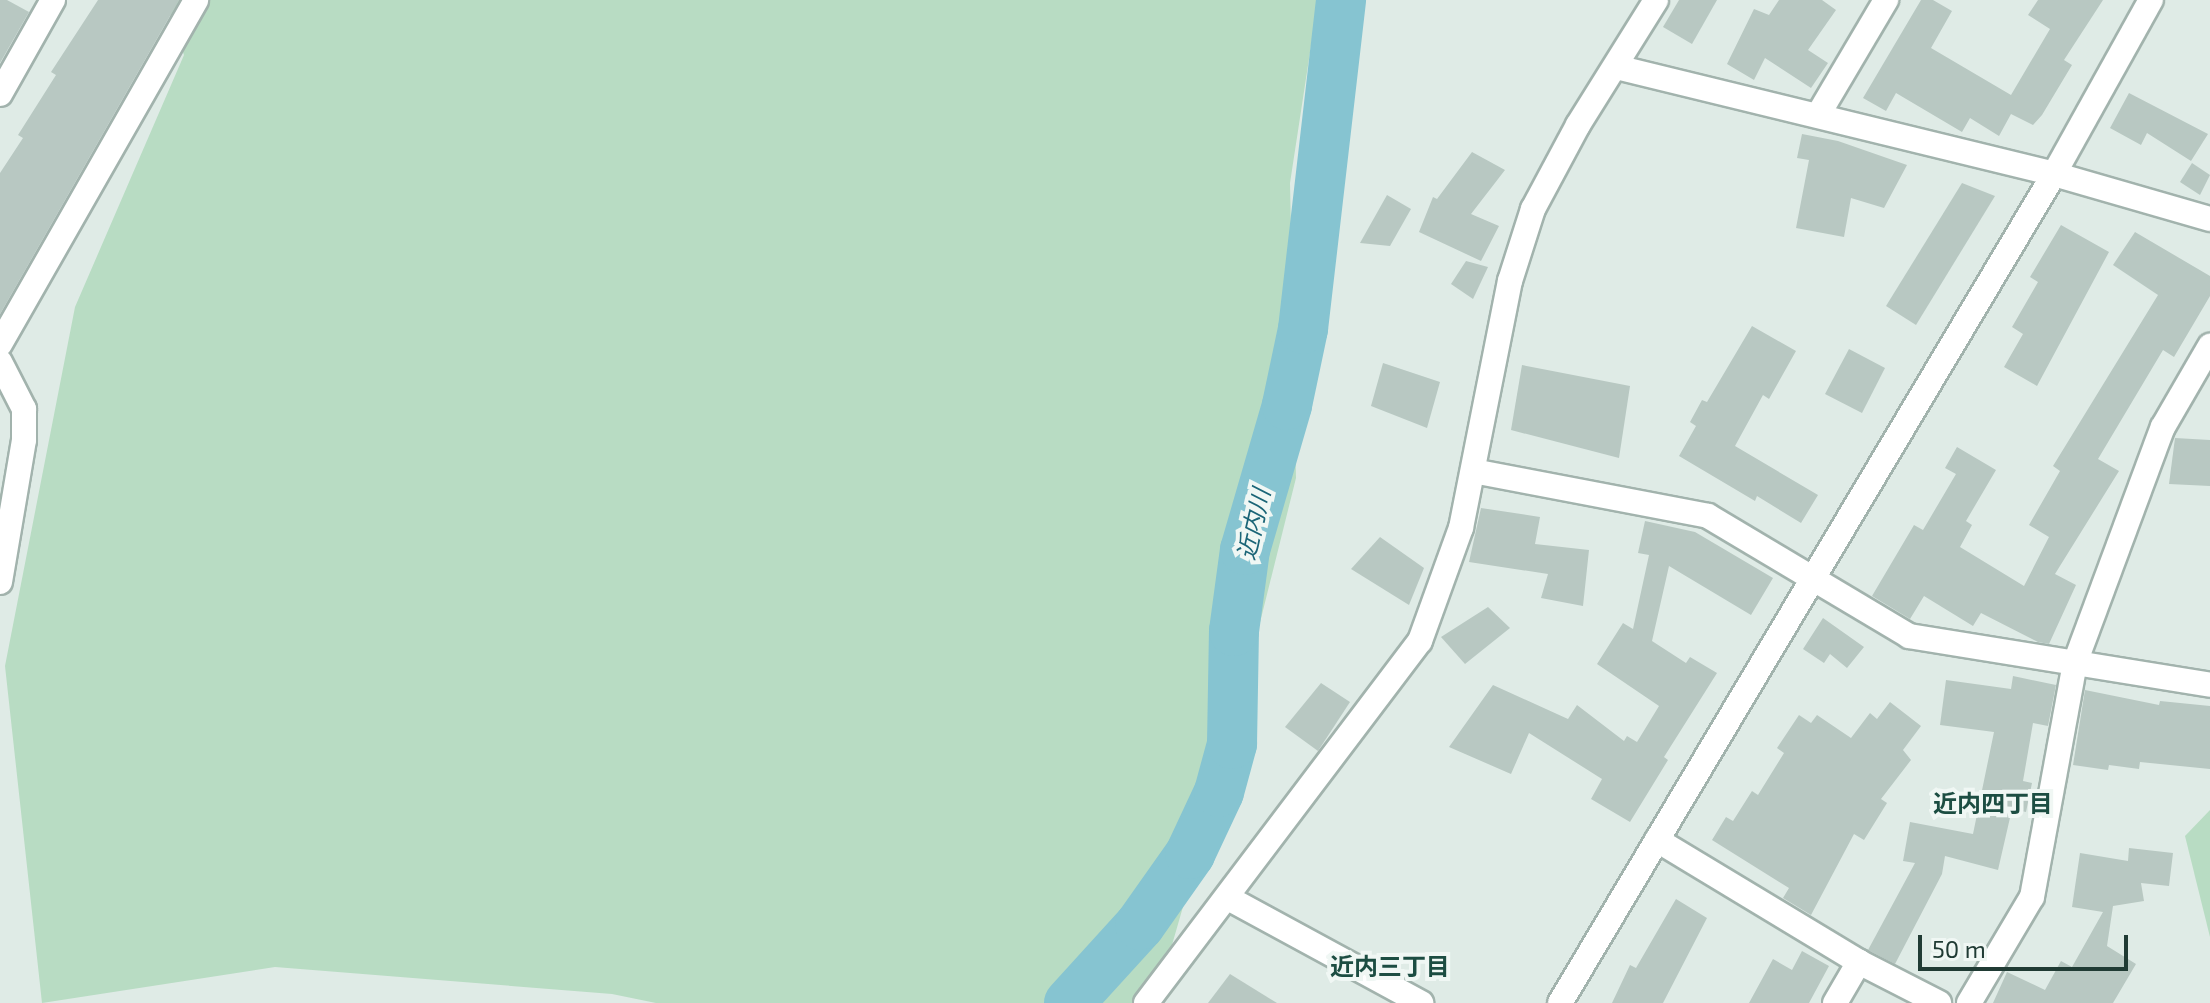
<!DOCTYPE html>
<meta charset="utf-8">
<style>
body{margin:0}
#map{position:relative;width:2210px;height:1003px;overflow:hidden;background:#dfebe6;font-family:"Exo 2","Noto Sans JP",sans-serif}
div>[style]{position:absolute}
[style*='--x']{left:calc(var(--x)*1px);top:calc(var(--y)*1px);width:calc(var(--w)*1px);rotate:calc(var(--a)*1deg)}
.green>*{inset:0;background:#b8dcc3}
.river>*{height:50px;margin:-25px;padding:0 25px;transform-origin:25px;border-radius:25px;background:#86c4d1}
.building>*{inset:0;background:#b8c8c2}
.roads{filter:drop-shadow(2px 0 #a2b3ad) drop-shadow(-2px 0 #a2b3ad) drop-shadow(0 2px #a2b3ad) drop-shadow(0 -2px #a2b3ad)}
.minor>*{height:24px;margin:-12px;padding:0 12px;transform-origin:12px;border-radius:12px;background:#fff}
.tertiary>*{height:24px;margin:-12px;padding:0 12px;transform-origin:12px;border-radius:12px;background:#fff}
span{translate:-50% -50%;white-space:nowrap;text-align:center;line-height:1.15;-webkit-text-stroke:8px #f0f7f4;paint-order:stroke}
.water-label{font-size:24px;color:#1a6577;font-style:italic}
.neighbourhood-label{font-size:24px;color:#1c4d42;font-weight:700}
.scale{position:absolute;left:1918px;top:935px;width:210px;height:36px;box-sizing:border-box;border:4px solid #203b34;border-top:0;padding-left:10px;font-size:24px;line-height:28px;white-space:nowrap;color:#203b34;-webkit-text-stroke:6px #f0f7f4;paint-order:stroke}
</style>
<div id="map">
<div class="green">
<i style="clip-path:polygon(165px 0,1318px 0,1290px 183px,1296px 478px,1228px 751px,1161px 983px,1143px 1003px,656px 1003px,612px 994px,275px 967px,42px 1003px,5px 666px,75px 307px,184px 55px)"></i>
<i style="clip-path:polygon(2210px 810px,2210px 937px,2185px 836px)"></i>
</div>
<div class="river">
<i style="--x:1069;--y:1003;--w:105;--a:-47.7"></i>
<i style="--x:1140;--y:925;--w:87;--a:-54.8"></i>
<i style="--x:1190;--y:854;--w:68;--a:-64.9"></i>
<i style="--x:1219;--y:792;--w:50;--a:-74.8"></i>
<i style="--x:1232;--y:744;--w:113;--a:-89"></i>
<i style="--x:1234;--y:631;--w:82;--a:-82.3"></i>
<i style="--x:1245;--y:550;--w:151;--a:-73.8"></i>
<i style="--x:1287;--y:405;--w:78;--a:-78.1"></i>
<i style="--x:1303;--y:329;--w:331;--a:-83.4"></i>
</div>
<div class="building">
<i style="clip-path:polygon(0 0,7px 0,29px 12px,0 63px)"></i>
<i style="clip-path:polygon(98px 0,179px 0,0 314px,0 173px,23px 138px,18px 135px,56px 75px,51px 72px)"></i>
<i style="clip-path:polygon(1679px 0,1717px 0,1692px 44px,1663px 27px)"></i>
<i style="clip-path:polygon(1779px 0,1822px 0,1836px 10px,1808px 50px,1828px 63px,1811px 88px,1765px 58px,1754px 80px,1727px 64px,1754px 9px,1769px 15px)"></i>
<i style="clip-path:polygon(1921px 0,1933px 0,1952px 11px,1931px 48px,2011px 95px,2050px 29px,2028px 15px,2038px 0,2103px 0,2064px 60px,2072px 65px,2042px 115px,2033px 125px,2011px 114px,1999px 136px,1970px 118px,1962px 132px,1896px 93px,1886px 111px,1863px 98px)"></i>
<i style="clip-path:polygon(2129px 93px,2208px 134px,2191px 161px,2147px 133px,2141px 145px,2110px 128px)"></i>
<i style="clip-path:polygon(1802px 134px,1838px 141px,1907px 165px,1884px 208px,1851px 198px,1844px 237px,1796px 228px,1809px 160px,1797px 158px)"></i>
<i style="clip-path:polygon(1472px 152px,1505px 170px,1471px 214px,1499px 226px,1481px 261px,1419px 232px,1433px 197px,1437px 199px)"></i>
<i style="clip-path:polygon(2192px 163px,2210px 175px,2200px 195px,2180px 182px)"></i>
<i style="clip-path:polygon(1962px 183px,1995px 196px,1916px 325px,1886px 306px)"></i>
<i style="clip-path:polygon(1387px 195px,1411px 209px,1390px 246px,1360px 243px)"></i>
<i style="clip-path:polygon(2061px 225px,2109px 252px,2037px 386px,2004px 367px,2023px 334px,2012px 327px,2038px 282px,2030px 277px)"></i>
<i style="clip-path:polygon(2135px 232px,2210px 276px,2210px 296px,2174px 357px,2163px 350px,2098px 459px,2119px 471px,2055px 574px,2076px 585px,2049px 644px,2038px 642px,1981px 613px,1973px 626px,1924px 596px,1910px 619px,1872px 596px,1914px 525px,1923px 530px,1956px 474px,1945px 468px,1957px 447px,1996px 470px,1966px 521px,1972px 525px,1960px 547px,2024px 586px,2049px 537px,2029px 525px,2060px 471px,2053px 466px,2158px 295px,2113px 265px)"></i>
<i style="clip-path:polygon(1466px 261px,1488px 267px,1473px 299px,1451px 284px)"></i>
<i style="clip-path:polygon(1752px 326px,1796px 351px,1769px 399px,1763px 395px,1735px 446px,1818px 495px,1801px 523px,1757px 496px,1755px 501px,1679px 456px,1696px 426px,1690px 422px,1702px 400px,1707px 402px)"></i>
<i style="clip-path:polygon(1849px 349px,1885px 368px,1862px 413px,1825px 394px)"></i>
<i style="clip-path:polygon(1383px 363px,1440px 382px,1427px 428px,1371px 406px)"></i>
<i style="clip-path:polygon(1522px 365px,1630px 386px,1619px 458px,1511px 430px)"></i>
<i style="clip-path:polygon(2175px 438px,2210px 440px,2210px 486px,2169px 484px)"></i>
<i style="clip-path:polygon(1481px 508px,1540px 517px,1535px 544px,1589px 550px,1583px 606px,1541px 598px,1548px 574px,1469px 562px)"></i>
<i style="clip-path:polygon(1645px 521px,1695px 532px,1773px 578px,1751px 615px,1669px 566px,1652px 641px,1686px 663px,1690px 657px,1717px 673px,1664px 757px,1668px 760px,1630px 822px,1591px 799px,1602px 779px,1529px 733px,1511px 774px,1449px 747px,1493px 685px,1568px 719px,1577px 705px,1624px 741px,1627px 736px,1637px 742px,1659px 706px,1597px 664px,1623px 623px,1633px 629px,1649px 555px,1638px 553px)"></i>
<i style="clip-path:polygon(1380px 537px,1424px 568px,1409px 605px,1351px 569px)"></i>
<i style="clip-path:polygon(1488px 607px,1510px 628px,1465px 664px,1441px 637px)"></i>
<i style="clip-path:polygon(1823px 618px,1864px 647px,1847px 668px,1830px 654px,1824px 663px,1803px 649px)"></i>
<i style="clip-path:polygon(2013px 676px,2056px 685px,2048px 726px,2033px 723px,2023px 781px,2032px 783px,2026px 812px,2012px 809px,1998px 870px,1945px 856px,1942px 874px,1895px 964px,1868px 950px,1915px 863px,1903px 861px,1910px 822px,1973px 834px,1994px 732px,1940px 725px,1946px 680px,2011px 689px)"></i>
<i style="clip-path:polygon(1321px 683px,1350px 702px,1318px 751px,1285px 727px)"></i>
<i style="clip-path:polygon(2085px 690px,2159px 705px,2160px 701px,2210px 706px,2210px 769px,2140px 762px,2139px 769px,2109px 765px,2108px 770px,2073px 765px)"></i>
<i style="clip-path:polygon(1890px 702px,1921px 726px,1903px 750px,1911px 760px,1881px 799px,1887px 803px,1864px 840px,1854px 834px,1811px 915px,1783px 898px,1789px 888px,1712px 840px,1726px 817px,1733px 821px,1752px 791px,1758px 795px,1784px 753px,1777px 748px,1799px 715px,1811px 723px,1817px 715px,1851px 738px,1870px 713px,1877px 719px)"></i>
<i style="clip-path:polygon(2129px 848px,2173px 853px,2169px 886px,2141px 883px,2144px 901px,2113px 906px,2107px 946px,2136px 964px,2113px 1003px,1993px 1003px,2007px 972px,2045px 990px,2061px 961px,2072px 967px,2103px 912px,2072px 907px,2080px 853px,2128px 861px)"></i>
<i style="clip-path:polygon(1676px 899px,1707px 918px,1663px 1003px,1612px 1003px,1630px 965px,1636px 968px)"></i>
<i style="clip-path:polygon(1802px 951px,1829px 966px,1809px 1003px,1749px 1003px,1773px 959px,1792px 970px)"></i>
<i style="clip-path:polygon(1230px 974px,1277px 1003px,1208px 1003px)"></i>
</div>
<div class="roads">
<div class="minor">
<i style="--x:1616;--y:67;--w:451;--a:13.7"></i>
<i style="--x:2054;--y:174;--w:162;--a:16.1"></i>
<i style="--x:0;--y:94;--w:108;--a:-60.6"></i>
<i style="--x:1818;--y:115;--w:134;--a:-59.4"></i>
<i style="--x:0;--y:344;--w:396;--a:-60.3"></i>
<i style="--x:0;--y:362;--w:53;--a:62.9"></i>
<i style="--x:24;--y:409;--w:31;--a:90"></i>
<i style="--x:24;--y:440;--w:144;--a:99.6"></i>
<i style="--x:1473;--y:471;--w:239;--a:10.8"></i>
<i style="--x:1708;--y:516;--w:234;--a:30.8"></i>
<i style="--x:1909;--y:636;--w:305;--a:9.2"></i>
<i style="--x:1657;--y:840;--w:236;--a:31.1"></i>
<i style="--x:1859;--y:962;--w:90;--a:27.1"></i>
<i style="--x:1228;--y:898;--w:220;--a:28.5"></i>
<i style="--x:1146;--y:1003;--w:454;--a:-52.9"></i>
<i style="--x:1420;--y:641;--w:120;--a:-70.1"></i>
<i style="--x:1461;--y:528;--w:252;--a:-78.8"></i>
<i style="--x:1510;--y:281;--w:76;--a:-72.3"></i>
<i style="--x:1533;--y:209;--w:95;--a:-61.8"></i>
<i style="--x:1578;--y:125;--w:147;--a:-58"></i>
<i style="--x:1835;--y:1003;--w:48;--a:-59.7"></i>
<i style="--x:1969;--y:1003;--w:123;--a:-59.3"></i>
<i style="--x:2032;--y:897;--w:238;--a:-79.6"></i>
<i style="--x:2075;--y:663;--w:252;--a:-69.6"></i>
<i style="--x:2163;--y:427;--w:94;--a:-59.9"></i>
</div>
<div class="tertiary">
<i style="--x:1560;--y:1003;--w:965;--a:-59.21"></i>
<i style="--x:2054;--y:174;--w:199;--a:-60.9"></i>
</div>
</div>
<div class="water-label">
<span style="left:1253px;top:524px;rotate:-77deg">近内川</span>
</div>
<div class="neighbourhood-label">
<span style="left:1993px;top:803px">近内四丁目</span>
<span style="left:1390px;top:966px">近内三丁目</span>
</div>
<div class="scale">50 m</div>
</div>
